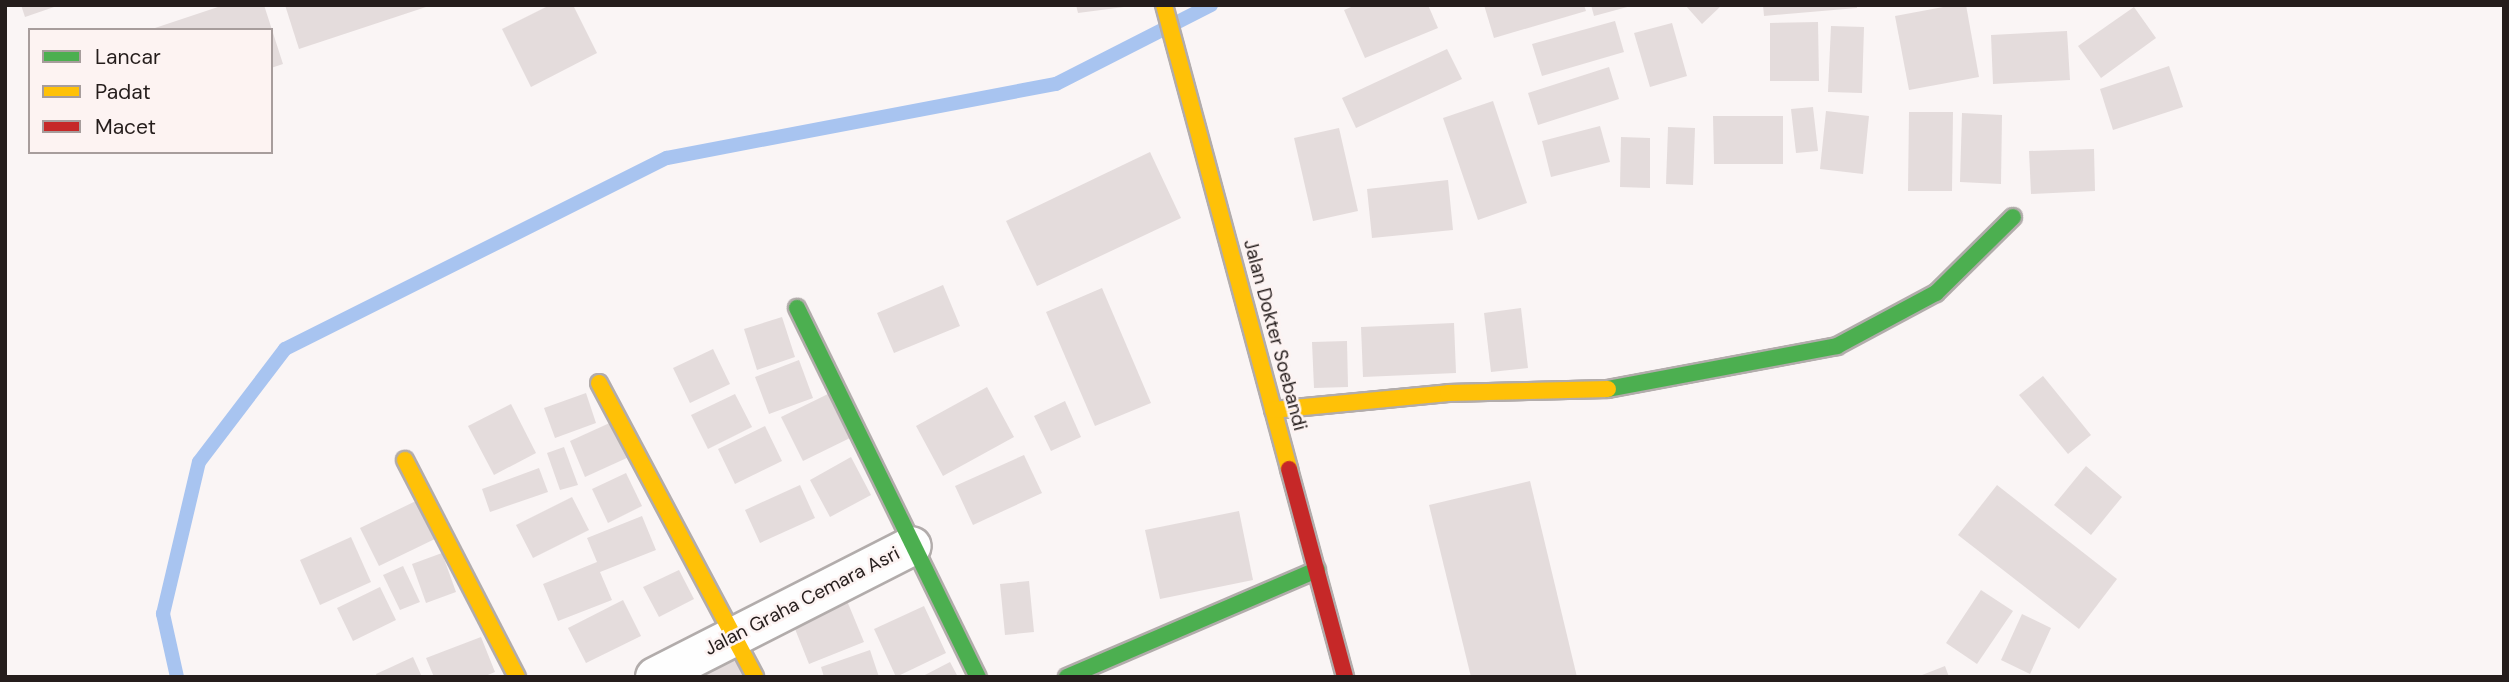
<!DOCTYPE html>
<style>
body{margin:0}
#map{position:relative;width:2509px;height:682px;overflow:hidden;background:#faf5f5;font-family:"DM Sans",sans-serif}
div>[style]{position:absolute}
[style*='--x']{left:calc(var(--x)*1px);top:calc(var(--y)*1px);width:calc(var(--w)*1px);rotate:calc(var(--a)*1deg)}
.stream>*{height:14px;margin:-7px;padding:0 7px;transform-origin:7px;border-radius:7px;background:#a8c4f0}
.building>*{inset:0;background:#e4dcdc}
.roads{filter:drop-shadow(2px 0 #b2acab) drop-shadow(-2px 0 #b2acab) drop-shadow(0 2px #b2acab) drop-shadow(0 -2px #b2acab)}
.street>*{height:38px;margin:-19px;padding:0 19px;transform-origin:19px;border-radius:19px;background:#fefefe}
.fast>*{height:16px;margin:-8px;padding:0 8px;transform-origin:8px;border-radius:8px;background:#4caf50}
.slow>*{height:16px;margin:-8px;padding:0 8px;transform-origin:8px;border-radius:8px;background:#ffc107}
.jam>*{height:16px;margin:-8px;padding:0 8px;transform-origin:8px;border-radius:8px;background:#c62828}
span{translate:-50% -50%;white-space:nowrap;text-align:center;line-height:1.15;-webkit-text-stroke:5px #fdf3f2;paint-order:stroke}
.street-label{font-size:19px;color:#251d1c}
.frame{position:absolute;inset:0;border:7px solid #251d1c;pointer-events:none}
.legend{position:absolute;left:28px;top:28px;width:245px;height:126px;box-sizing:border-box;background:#fdf3f2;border:2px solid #a79d9c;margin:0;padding:9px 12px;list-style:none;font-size:21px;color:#251d1c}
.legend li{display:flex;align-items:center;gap:14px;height:35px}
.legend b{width:35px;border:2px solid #a79d9c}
</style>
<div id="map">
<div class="stream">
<i style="--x:177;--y:677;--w:65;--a:-102.5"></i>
<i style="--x:163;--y:614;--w:156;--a:-76.7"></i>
<i style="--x:199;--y:462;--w:142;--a:-52.7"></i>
<i style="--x:285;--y:349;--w:427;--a:-26.6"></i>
<i style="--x:667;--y:158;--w:396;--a:-10.8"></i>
<i style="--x:1056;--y:84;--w:174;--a:-27"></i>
</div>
<div class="building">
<i style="clip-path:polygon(21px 5px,57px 5px,57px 6px,25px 17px)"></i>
<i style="clip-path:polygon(224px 5px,264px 5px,283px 64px,271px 68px,271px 30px,149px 30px)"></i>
<i style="clip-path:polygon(285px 5px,429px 5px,429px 6px,299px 49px)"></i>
<i style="clip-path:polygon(550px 5px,573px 5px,597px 53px,531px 87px,502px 29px)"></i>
<i style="clip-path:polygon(1076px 5px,1124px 5px,1124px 7px,1078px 13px)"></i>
<i style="clip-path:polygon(1356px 5px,1428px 5px,1438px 28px,1365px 58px,1344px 10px)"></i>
<i style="clip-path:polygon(1484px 5px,1584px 5px,1586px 11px,1494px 38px)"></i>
<i style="clip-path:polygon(1591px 5px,1631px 5px,1631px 6px,1594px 16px)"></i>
<i style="clip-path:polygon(1685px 5px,1722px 5px,1702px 24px)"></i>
<i style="clip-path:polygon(1763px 5px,1857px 5px,1857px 8px,1764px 16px)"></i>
<i style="clip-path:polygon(1954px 5px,1966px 5px,1979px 77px,1909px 90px,1895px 16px)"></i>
<i style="clip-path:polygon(2134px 7px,2156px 38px,2101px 78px,2078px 46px)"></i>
<i style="clip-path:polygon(1615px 21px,1624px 52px,1542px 76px,1532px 44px)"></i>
<i style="clip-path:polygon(1818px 22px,1819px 81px,1770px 81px,1770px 23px)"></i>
<i style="clip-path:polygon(1672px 23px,1687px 76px,1650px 87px,1634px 33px)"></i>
<i style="clip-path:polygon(1831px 26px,1864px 27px,1862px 93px,1828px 92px)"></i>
<i style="clip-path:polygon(2067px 31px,2070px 80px,1993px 84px,1991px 35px)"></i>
<i style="clip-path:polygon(1447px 49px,1462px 79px,1356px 128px,1342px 98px)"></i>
<i style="clip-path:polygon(2169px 66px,2183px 107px,2113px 130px,2100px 89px)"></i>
<i style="clip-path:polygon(1609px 67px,1619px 99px,1538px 125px,1528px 93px)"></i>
<i style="clip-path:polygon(1493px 101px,1527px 203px,1478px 220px,1443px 118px)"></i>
<i style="clip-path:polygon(1813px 107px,1818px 151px,1796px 153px,1791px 109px)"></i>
<i style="clip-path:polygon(1826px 111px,1869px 116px,1863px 174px,1820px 169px)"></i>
<i style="clip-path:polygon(1909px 112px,1953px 112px,1952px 191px,1908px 191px)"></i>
<i style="clip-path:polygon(1962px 113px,2002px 115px,2001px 184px,1960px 182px)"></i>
<i style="clip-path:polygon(1713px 116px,1783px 116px,1783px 164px,1714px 164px)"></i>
<i style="clip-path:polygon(1600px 126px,1610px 162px,1551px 177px,1542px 141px)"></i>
<i style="clip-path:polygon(1668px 127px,1695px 128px,1693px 185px,1666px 184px)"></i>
<i style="clip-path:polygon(1339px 128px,1358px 211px,1313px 221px,1294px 138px)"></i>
<i style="clip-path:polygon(1621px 137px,1650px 138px,1650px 188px,1620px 187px)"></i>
<i style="clip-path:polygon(2094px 149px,2095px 191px,2031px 194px,2029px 151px)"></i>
<i style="clip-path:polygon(1150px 152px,1181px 218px,1037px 286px,1006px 221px)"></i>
<i style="clip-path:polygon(1448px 180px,1453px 230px,1372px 238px,1367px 189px)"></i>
<i style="clip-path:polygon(943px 285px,960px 326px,894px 353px,877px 313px)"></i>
<i style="clip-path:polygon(1102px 288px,1151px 403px,1095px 426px,1046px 312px)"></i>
<i style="clip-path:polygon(1521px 308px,1528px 368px,1491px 372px,1484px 313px)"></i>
<i style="clip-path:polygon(782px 317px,795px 357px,757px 370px,744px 329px)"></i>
<i style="clip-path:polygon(1454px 323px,1456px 373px,1363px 377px,1361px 327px)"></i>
<i style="clip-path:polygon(1347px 341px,1348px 387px,1314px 388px,1312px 342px)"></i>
<i style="clip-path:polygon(713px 349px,730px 384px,690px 403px,673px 368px)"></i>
<i style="clip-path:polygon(799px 360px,813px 398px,769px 414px,755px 377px)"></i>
<i style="clip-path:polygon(2043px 376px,2091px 435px,2068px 454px,2019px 395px)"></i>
<i style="clip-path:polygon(987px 387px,1014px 437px,943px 476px,916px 426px)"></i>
<i style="clip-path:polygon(586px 393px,596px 423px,555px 438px,544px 408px)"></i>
<i style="clip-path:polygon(735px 394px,752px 427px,708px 449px,691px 415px)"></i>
<i style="clip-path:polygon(828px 394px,850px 438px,803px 461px,781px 417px)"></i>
<i style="clip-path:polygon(1065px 401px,1081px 437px,1051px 451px,1034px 416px)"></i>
<i style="clip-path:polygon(511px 404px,536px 453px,494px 475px,468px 426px)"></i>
<i style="clip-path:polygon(614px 421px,629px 457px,585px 477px,570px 441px)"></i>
<i style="clip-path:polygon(765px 426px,782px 461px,735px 484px,718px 449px)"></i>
<i style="clip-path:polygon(564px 447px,578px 485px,560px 490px,547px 453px)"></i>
<i style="clip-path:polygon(1024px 455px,1042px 493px,973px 525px,955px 486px)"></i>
<i style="clip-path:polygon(851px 457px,871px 495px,830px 517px,810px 480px)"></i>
<i style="clip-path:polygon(2086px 466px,2122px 497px,2091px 535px,2054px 505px)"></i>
<i style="clip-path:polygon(539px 468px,548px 492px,490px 512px,482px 489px)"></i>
<i style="clip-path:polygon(626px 473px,642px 506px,608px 523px,592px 489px)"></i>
<i style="clip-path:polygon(1530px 481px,1577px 677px,1471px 677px,1429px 505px)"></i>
<i style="clip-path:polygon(800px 485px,815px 518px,760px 543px,745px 510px)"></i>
<i style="clip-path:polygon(1997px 485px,2117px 579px,2079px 629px,1958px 535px)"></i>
<i style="clip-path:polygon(572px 497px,589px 530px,533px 558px,516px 525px)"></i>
<i style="clip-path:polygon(420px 499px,439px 537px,379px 566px,360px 528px)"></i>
<i style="clip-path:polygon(1239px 511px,1253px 580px,1160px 599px,1145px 530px)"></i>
<i style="clip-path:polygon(642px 516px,656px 550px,600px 572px,612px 600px,558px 621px,543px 584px,597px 562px,587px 538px)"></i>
<i style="clip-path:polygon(351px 537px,371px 582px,320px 605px,300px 560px)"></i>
<i style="clip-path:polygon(442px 553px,456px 592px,426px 603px,412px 564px)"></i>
<i style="clip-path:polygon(403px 566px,420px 602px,400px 610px,383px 575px)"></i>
<i style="clip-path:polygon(679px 570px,694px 599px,659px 617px,643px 587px)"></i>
<i style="clip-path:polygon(1029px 581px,1034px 632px,1005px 635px,1000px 584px)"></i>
<i style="clip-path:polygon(380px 587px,396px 620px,353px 641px,337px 608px)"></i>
<i style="clip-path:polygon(1981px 590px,2013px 611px,1977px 664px,1946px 643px)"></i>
<i style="clip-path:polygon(845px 596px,864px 642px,809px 664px,791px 619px)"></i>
<i style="clip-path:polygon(623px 600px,641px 636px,586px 663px,568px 628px)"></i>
<i style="clip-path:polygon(924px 606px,946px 653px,896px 677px,874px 629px)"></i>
<i style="clip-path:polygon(2022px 614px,2051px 628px,2030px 674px,2001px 660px)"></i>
<i style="clip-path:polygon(481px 637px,495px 672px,483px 677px,434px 677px,426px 658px)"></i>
<i style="clip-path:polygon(734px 647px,747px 677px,666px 677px)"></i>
<i style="clip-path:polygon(870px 650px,879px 677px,824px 677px,821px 667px)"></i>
<i style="clip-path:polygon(413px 657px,422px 677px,377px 677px,376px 674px)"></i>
<i style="clip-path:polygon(950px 662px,958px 677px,921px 677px)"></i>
<i style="clip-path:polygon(1945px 666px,1949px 677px,1917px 677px)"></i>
</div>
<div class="roads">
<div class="street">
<i style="--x:655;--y:677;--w:288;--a:-27"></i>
</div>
<div class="fast">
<i style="--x:797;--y:308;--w:411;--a:63.9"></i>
<i style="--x:1608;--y:389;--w:233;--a:-10.6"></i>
<i style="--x:1837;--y:346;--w:112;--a:-28.2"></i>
<i style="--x:1936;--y:293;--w:108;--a:-44.6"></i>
<i style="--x:1067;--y:677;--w:272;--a:-23.2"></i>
</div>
<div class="slow">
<i style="--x:1164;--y:5;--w:481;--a:74.9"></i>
<i style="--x:599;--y:383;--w:333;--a:62"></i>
<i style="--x:1273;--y:410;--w:176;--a:-5.5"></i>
<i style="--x:1448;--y:393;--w:160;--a:-1.4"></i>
<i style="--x:405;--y:460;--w:244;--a:62.7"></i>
</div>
<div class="jam">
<i style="--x:1289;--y:469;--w:215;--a:74.9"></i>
</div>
</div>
<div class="street-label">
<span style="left:1275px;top:335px;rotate:75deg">Jalan Dokter Soebandi</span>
<span style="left:802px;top:601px;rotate:-27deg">Jalan Graha Cemara Asri</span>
</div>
<div class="frame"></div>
<ul class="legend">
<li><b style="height:9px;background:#4caf50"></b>Lancar</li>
<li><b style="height:9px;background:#ffc107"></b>Padat</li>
<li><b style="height:9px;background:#c62828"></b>Macet</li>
</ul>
</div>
